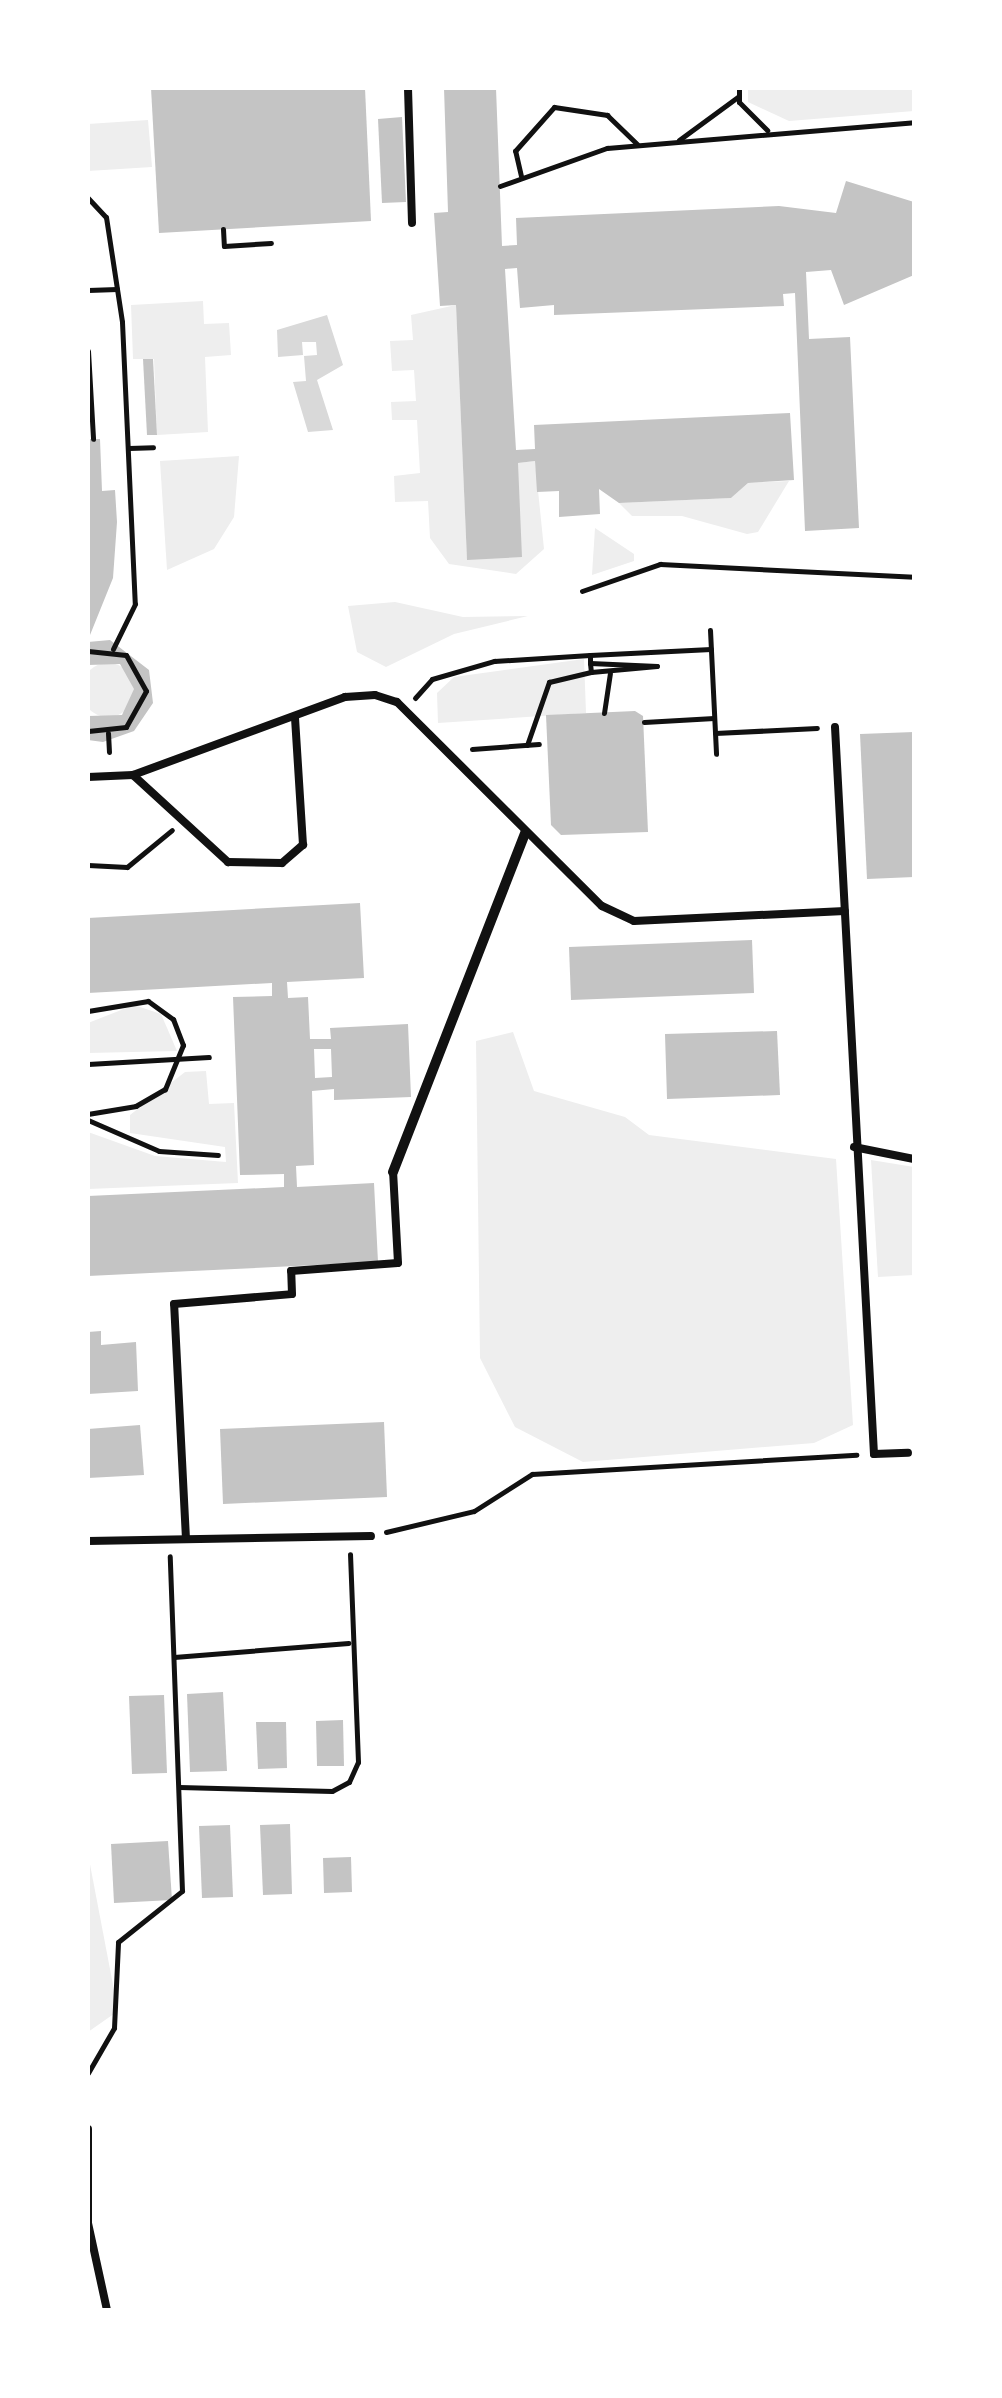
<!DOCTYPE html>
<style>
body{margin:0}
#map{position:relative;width:1002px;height:2398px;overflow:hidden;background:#fff;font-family:Inter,sans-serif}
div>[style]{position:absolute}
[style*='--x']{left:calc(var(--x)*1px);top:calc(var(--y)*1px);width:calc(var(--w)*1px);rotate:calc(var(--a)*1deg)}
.green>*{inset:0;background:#eee}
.round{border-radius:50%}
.water>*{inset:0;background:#d9d9d9}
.building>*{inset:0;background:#c4c4c4}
.path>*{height:5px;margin:-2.5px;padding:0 2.5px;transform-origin:2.5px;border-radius:2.5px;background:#111}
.service>*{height:8px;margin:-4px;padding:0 4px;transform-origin:4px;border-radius:4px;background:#111}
.minor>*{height:10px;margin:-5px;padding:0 5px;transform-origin:5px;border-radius:5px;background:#111}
span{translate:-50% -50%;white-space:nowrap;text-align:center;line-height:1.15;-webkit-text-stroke:10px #fff;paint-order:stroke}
.frame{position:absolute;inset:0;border:90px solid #fff;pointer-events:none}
</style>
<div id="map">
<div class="green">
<i style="clip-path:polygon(748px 88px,914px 88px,914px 111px,789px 121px,748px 102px)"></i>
<i style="clip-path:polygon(148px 120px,152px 167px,88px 171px,88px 124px)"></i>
<i style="clip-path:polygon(203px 301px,204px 324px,229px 323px,231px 355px,205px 357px,208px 432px,157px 435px,154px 359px,133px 359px,131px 305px)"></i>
<i style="clip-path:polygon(456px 305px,467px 559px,518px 463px,535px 461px,544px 549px,516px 574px,449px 564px,430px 538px,428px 501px,395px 502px,394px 476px,420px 473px,417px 420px,392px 420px,391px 402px,416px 401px,414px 370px,392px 371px,390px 341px,413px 340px,411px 315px)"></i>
<i style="clip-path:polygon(239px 456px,234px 517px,214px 549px,167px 570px,160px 461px)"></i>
<i style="clip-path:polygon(789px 481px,758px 532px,747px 534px,682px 516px,632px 516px,619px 503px,731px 498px,748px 483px)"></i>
<i style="clip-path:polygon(595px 528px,634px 554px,634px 561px,592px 575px)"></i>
<i style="clip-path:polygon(395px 602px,463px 617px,528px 616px,454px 634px,386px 667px,357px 652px,348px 606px)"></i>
<i style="clip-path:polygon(584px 659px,586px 713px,438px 723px,437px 693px,454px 677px)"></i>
<i class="round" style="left:81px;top:663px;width:54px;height:54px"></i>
<i style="clip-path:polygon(134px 1005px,161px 1014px,177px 1051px,88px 1053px,88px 1023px)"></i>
<i style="clip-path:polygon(513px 1032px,534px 1091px,625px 1117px,649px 1135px,836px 1159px,853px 1425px,814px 1443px,583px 1462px,515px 1427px,480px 1358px,476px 1041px)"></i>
<i style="clip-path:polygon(206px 1071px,209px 1104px,234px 1103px,238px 1183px,88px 1189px,88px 1132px,155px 1156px,226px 1162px,225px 1147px,130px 1133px,130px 1115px,185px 1072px)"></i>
<i style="clip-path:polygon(871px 1160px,914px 1167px,914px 1275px,878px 1277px)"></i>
<i style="clip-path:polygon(88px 1854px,118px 2011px,88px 2032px)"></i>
</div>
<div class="water">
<i style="clip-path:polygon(327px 315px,343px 365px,317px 380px,333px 430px,308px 432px,293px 382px,306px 381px,304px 356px,317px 355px,316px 342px,302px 342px,303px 355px,278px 357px,277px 330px)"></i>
</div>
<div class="building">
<i style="clip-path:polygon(151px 88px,365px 88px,371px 221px,159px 233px)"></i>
<i style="clip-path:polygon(444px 88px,496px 88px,502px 246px,517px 245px,516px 218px,779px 206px,836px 213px,846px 181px,914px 202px,914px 275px,844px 305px,831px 270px,806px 272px,809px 339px,850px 337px,859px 528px,805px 531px,795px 293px,783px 294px,784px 306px,554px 315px,554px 305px,520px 308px,517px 268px,505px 269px,516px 450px,535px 449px,534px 425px,790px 413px,794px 480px,748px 483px,731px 498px,619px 503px,599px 489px,600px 514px,559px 517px,559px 491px,537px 492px,535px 461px,518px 463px,522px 557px,467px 560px,456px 305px,440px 306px,434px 213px,448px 212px)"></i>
<i style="clip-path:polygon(402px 117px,406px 202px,382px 203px,378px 119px)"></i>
<i style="clip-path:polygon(143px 359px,153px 359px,157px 435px,147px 435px)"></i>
<i style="clip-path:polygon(88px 439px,100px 439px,102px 491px,115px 490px,117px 522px,113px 578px,88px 640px)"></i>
<i style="clip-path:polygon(110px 640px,149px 670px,153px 703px,134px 731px,103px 742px,88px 740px,88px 716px,122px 715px,134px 689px,120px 664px,88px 665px,88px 642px)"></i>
<i style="clip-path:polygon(635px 711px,643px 716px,648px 832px,561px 835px,551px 825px,546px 715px)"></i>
<i style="clip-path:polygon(914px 732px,914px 877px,867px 879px,860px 734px)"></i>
<i style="clip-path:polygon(evenodd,360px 903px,364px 978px,287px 982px,288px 998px,308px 997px,310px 1039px,331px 1039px,330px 1028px,408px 1024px,411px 1097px,334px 1100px,334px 1089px,312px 1091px,314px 1165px,296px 1166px,297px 1187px,374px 1183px,378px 1262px,88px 1276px,88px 1196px,284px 1187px,284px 1174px,240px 1175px,233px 997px,272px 996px,272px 983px,88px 993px,88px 918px,360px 903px,314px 1049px,331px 1049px,332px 1077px,315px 1078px,314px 1049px)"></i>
<i style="clip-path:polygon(752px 940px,754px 993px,571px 1000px,569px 947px)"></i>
<i style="clip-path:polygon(777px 1031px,780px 1095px,667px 1099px,665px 1034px)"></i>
<i style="clip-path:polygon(101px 1331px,101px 1345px,136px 1342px,138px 1391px,88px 1394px,88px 1332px)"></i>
<i style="clip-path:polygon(384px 1422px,387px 1497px,223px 1504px,220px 1429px)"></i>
<i style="clip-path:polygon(140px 1425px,144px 1475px,88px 1478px,88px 1429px)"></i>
<i style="clip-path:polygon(223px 1692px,227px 1771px,190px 1772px,187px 1694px)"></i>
<i style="clip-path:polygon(164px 1695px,167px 1773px,132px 1774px,129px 1696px)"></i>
<i style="clip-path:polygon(343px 1720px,344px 1766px,317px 1766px,316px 1721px)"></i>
<i style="clip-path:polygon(256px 1722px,286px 1722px,287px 1768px,258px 1769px)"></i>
<i style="clip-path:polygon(290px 1824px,292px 1894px,263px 1895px,260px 1825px)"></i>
<i style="clip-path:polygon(230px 1825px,233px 1897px,202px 1898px,199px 1826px)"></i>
<i style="clip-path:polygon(168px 1841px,172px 1900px,114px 1903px,111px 1844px)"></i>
<i style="clip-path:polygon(351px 1857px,352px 1892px,324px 1893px,323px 1858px)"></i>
</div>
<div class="path">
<i style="--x:739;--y:88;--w:14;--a:90"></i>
<i style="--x:739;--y:102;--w:40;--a:45"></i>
<i style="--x:679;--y:140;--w:74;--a:-36.3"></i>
<i style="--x:521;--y:176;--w:26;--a:-103"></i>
<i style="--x:515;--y:151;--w:59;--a:-48.4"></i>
<i style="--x:554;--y:107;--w:54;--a:8.6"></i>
<i style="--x:607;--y:115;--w:42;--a:44"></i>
<i style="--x:500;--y:186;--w:114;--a:-19.6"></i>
<i style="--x:607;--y:148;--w:308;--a:-4.8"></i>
<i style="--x:88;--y:198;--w:26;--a:47"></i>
<i style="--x:106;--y:217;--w:106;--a:81.3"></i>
<i style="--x:122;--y:322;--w:282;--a:87.4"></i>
<i style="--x:135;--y:604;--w:50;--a:116.1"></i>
<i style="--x:223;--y:229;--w:17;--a:87"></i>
<i style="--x:224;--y:246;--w:47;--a:-3.7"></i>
<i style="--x:88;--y:290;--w:29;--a:-2"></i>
<i style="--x:88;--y:351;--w:88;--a:86.7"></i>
<i style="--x:129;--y:448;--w:24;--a:-2"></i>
<i style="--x:582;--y:591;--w:83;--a:-19.1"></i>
<i style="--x:660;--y:564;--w:254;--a:2.9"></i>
<i style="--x:710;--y:630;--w:124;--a:87.2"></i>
<i style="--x:88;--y:651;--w:38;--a:6"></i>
<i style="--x:126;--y:655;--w:41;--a:60.9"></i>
<i style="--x:146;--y:691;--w:41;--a:119.1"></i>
<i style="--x:126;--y:727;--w:38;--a:174"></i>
<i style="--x:590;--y:655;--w:121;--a:-2.8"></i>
<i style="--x:415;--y:698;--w:25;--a:-48"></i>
<i style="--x:432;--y:679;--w:65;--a:-16.2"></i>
<i style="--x:494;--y:661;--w:96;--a:-3.6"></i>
<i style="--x:590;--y:655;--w:8;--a:90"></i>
<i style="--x:590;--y:663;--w:9;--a:84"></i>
<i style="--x:591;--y:672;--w:66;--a:-5.2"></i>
<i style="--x:657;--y:666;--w:67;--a:-177.4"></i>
<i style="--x:604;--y:713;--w:40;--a:-81.5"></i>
<i style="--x:644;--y:722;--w:70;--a:-3.3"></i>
<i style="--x:108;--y:733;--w:19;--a:87"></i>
<i style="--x:715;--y:733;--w:102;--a:-2.8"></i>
<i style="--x:527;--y:745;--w:67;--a:-70.8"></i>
<i style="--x:549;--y:682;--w:43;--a:-13.4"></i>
<i style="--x:472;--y:749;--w:67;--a:-4.3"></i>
<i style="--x:88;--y:865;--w:39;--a:3"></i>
<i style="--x:127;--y:867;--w:58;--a:-39.4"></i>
<i style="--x:88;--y:1011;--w:61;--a:-9.5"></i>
<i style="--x:148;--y:1001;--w:31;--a:36"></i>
<i style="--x:173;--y:1019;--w:28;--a:69"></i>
<i style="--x:183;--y:1045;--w:48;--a:112.2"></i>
<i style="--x:165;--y:1089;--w:34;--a:150"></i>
<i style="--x:136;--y:1106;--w:49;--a:170.5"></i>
<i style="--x:88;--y:1064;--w:121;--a:-3.3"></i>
<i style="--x:88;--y:1120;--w:77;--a:23.6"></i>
<i style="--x:159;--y:1151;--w:59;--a:3.9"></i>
<i style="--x:386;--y:1532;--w:90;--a:-13.4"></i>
<i style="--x:474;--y:1511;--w:69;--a:-32.5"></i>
<i style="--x:532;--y:1474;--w:325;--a:-3.4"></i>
<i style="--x:174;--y:1657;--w:175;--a:-4.6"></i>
<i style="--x:179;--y:1787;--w:153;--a:1.5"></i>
<i style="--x:332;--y:1791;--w:19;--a:-28"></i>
<i style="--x:349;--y:1782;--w:22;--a:-66"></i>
<i style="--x:358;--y:1762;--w:208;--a:-92.2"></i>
<i style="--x:88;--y:2073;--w:52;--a:-60"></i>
<i style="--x:114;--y:2028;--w:86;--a:-87.3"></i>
<i style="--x:118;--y:1942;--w:82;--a:-38.6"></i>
<i style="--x:182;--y:1891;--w:335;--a:-92.1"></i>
</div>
<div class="service">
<i style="--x:408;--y:88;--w:135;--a:88.3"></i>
<i style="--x:835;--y:727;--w:728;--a:86.93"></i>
<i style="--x:874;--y:1454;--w:34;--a:-2"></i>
<i style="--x:133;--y:775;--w:129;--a:42.5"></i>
<i style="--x:228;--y:862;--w:54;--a:1.1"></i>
<i style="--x:282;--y:863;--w:28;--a:-41"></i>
<i style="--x:303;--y:845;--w:127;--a:-93.6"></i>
<i style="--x:88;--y:777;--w:45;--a:-2.5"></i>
<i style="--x:133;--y:775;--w:226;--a:-20.2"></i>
<i style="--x:345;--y:697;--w:30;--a:-4"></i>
<i style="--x:375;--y:695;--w:23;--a:18"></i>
<i style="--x:397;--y:702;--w:289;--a:44.9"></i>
<i style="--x:602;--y:906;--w:35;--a:25"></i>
<i style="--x:634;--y:921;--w:211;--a:-2.7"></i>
<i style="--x:854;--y:1147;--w:61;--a:11.3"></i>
<i style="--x:186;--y:1539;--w:235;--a:-92.9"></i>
<i style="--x:174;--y:1304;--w:118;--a:-4.8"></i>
<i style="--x:292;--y:1294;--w:23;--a:-92"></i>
<i style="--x:291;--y:1271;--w:107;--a:-4.3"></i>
<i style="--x:398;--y:1263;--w:91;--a:-93.1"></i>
<i style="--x:88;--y:1541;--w:283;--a:-1"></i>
<i style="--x:88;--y:2129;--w:94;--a:90"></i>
<i style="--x:88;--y:2223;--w:89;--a:77.7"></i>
</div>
<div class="minor">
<i style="--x:393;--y:1172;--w:364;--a:-68.7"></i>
</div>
<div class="frame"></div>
</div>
